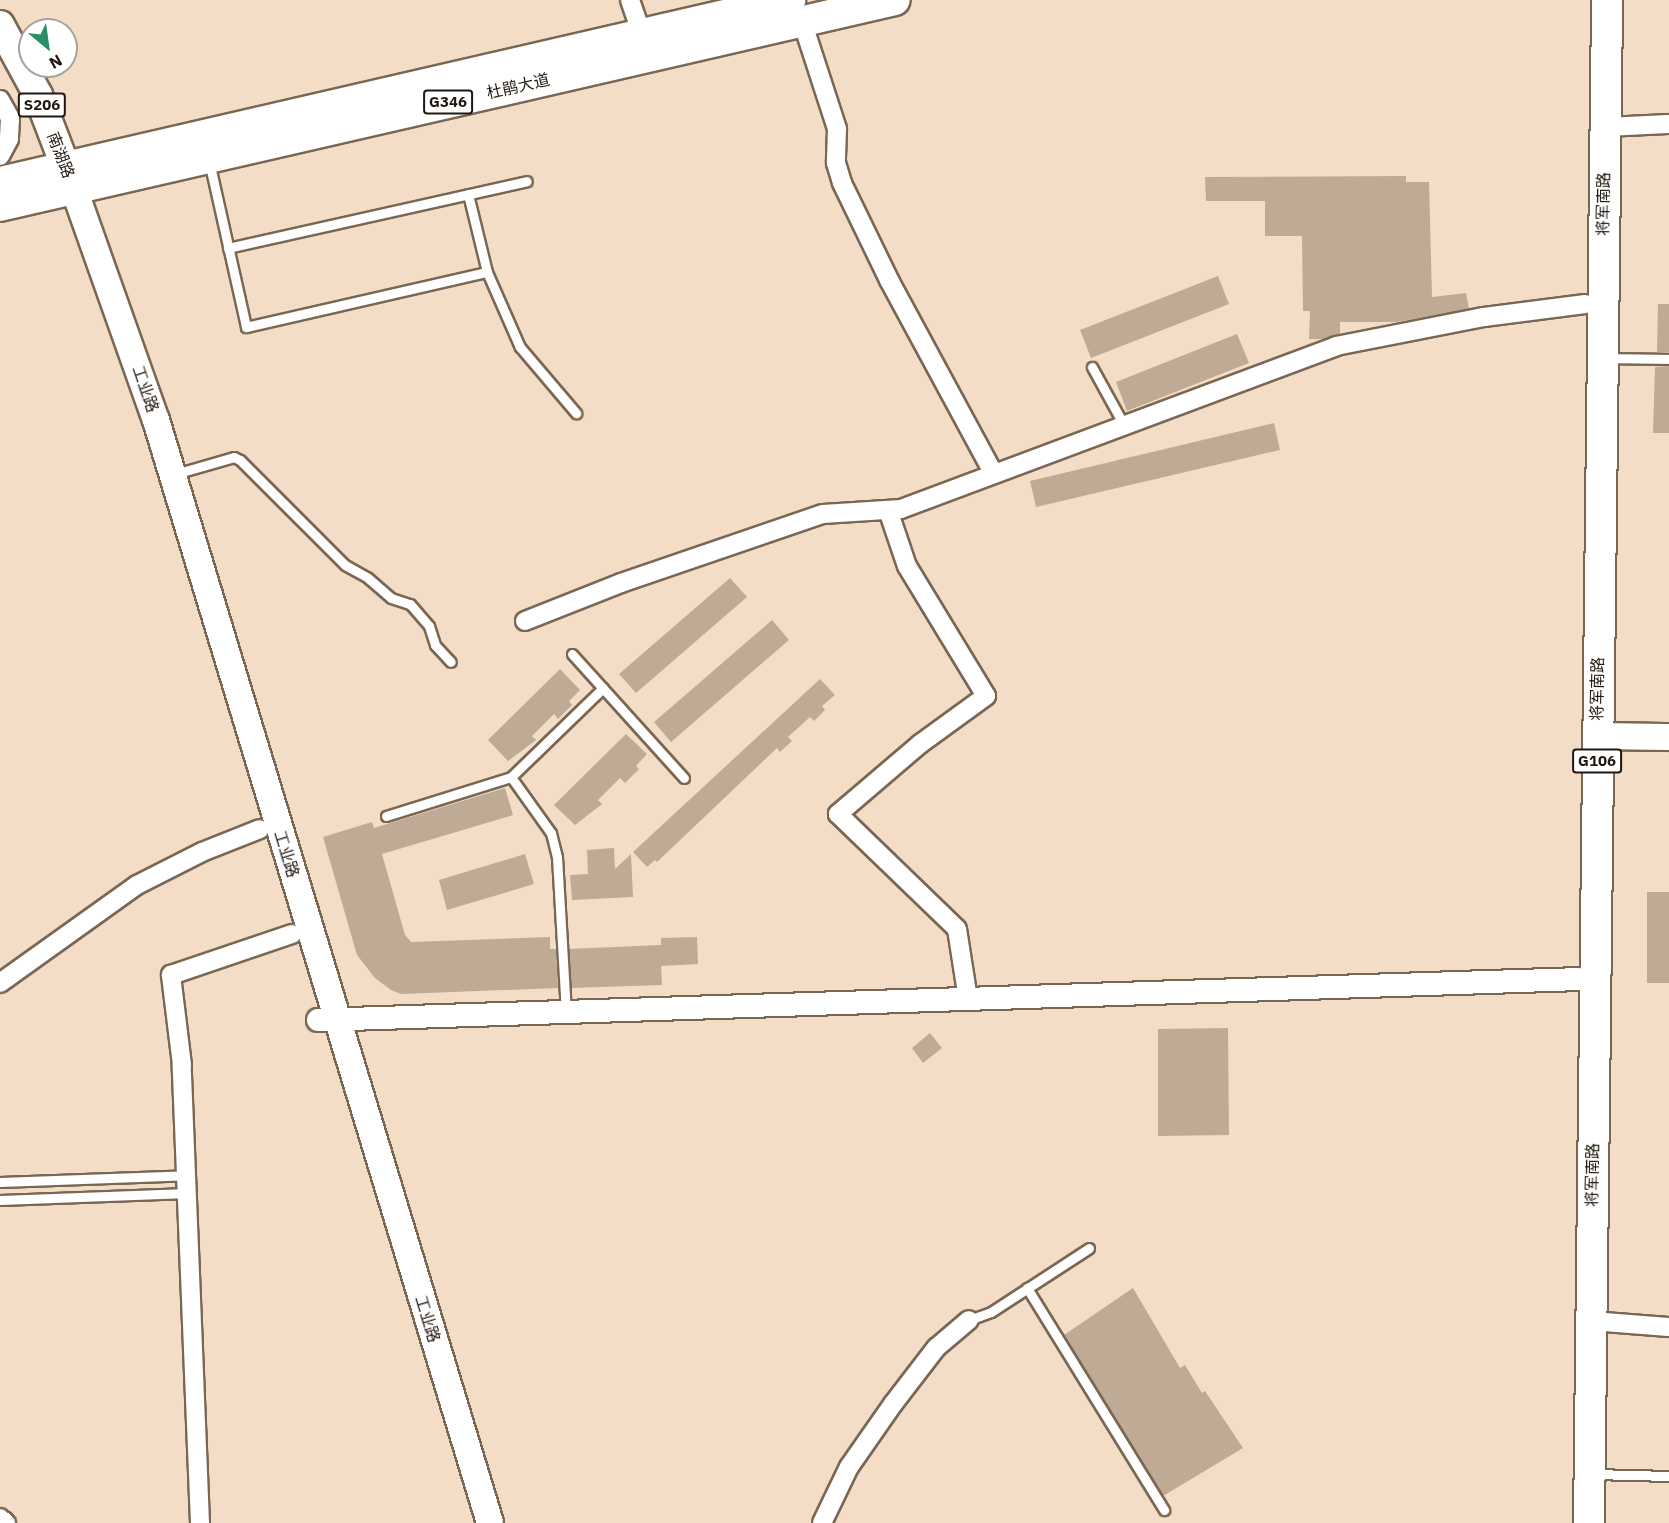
<!DOCTYPE html>
<meta charset="utf-8">
<style>
body{margin:0}
#map{position:relative;width:1669px;height:1523px;overflow:hidden;background:#f3ddc7;font-family:"IBM Plex Sans","Noto Sans SC",sans-serif}
div>[style]{position:absolute}
[style*='--x']{left:calc(var(--x)*1px);top:calc(var(--y)*1px);width:calc(var(--w)*1px);rotate:calc(var(--a)*1deg)}
.building>*{inset:0;background:#bfaa95}
.roads{filter:drop-shadow(2px 0 #7a6753) drop-shadow(-2px 0 #7a6753) drop-shadow(0 2px #7a6753) drop-shadow(0 -2px #7a6753)}
.service>*{height:9px;margin:-4.5px;padding:0 4.5px;transform-origin:4.5px;border-radius:4.5px;background:#fff}
.minor>*{height:18px;margin:-9px;padding:0 9px;transform-origin:9px;border-radius:9px;background:#fff}
.tertiary>*{height:22px;margin:-11px;padding:0 11px;transform-origin:11px;border-radius:11px;background:#fff}
.secondary>*{height:26px;margin:-13px;padding:0 13px;transform-origin:13px;border-radius:13px;background:#fff}
.primary>*{height:28px;margin:-14px;padding:0 14px;transform-origin:14px;border-radius:14px;background:#fff}
.trunk>*{height:30px;margin:-15px;padding:0 15px;transform-origin:15px;border-radius:15px;background:#fff}
span{translate:-50% -50%;white-space:nowrap;text-align:center;line-height:1.15;-webkit-text-stroke:5px #fff;paint-order:stroke}
.shield-label span{padding:2px 4px;background:#fff;border:2px solid;border-radius:4px;-webkit-text-stroke-width:0}
.shield-label{font-size:15px;color:#201810;font-weight:700}
.street-label{font-size:16px;color:#201810}
.north{position:absolute;left:18px;top:18px;width:60px;height:60px;box-sizing:border-box;background:#fff;border:2px solid #a6a39f;border-radius:50%;rotate:151deg;font-size:16px;font-weight:700;line-height:24px;text-align:center;color:#201810}
.north::after{content:'';display:block;margin:auto;width:21px;height:27px;background:#2a8e69;clip-path:polygon(50% 0,100% 100%,50% 72%,0 100%)}
</style>
<div id="map">
<div class="building">
<i style="clip-path:polygon(1406px 176px,1406px 182px,1429px 182px,1432px 297px,1466px 293px,1469px 309px,1397px 322px,1340px 322px,1340px 334px,1323px 339px,1309px 339px,1310px 311px,1303px 311px,1302px 236px,1265px 236px,1265px 201px,1206px 201px,1205px 177px)"></i>
<i style="clip-path:polygon(1218px 276px,1229px 304px,1091px 358px,1080px 330px)"></i>
<i style="clip-path:polygon(1658px 304px,1669px 304px,1669px 352px,1657px 352px)"></i>
<i style="clip-path:polygon(1237px 334px,1249px 363px,1127px 411px,1116px 382px)"></i>
<i style="clip-path:polygon(1669px 366px,1669px 433px,1653px 433px,1655px 367px)"></i>
<i style="clip-path:polygon(1274px 423px,1280px 450px,1036px 507px,1030px 481px)"></i>
<i style="clip-path:polygon(730px 578px,747px 597px,636px 693px,619px 674px)"></i>
<i style="clip-path:polygon(772px 620px,789px 640px,671px 742px,654px 722px)"></i>
<i style="clip-path:polygon(560px 669px,580px 690px,569px 701px,572px 705px,558px 719px,554px 714px,532px 736px,536px 740px,508px 761px,488px 740px)"></i>
<i style="clip-path:polygon(820px 679px,835px 695px,822px 706px,825px 710px,814px 721px,810px 717px,788px 737px,792px 741px,780px 752px,777px 748px,657px 862px,655px 860px,647px 867px,633px 852px)"></i>
<i style="clip-path:polygon(626px 734px,647px 754px,636px 766px,639px 769px,625px 783px,620px 778px,598px 800px,602px 804px,575px 825px,554px 805px)"></i>
<i style="clip-path:polygon(505px 788px,513px 815px,382px 854px,405px 935px,411px 942px,550px 937px,550px 949px,556px 949px,558px 988px,401px 994px,391px 990px,375px 978px,357px 955px,323px 837px,372px 822px,374px 828px)"></i>
<i style="clip-path:polygon(614px 848px,615px 869px,631px 854px,633px 897px,572px 900px,570px 875px,588px 874px,587px 850px)"></i>
<i style="clip-path:polygon(525px 854px,534px 884px,447px 910px,439px 880px)"></i>
<i style="clip-path:polygon(1647px 892px,1669px 892px,1669px 983px,1647px 983px)"></i>
<i style="clip-path:polygon(697px 937px,698px 964px,661px 966px,662px 985px,571px 988px,569px 949px,661px 945px,661px 938px)"></i>
<i style="clip-path:polygon(1228px 1028px,1229px 1135px,1158px 1136px,1158px 1029px)"></i>
<i style="clip-path:polygon(930px 1033px,942px 1048px,923px 1063px,912px 1048px)"></i>
<i style="clip-path:polygon(1133px 1288px,1180px 1368px,1185px 1365px,1202px 1393px,1205px 1391px,1243px 1448px,1163px 1496px,1064px 1335px)"></i>
</div>
<div class="roads">
<div class="service">
<i style="--x:209;--y:161;--w:170;--a:77.4"></i>
<i style="--x:246;--y:327;--w:247;--a:-12.9"></i>
<i style="--x:468;--y:194;--w:80;--a:76.3"></i>
<i style="--x:487;--y:272;--w:82;--a:66.3"></i>
<i style="--x:520;--y:347;--w:87;--a:49.7"></i>
<i style="--x:228;--y:248;--w:306;--a:-12.6"></i>
<i style="--x:1605;--y:358;--w:64;--a:0.9"></i>
<i style="--x:1092;--y:367;--w:68;--a:61.2"></i>
<i style="--x:175;--y:474;--w:61;--a:-16.1"></i>
<i style="--x:234;--y:457;--w:7;--a:27"></i>
<i style="--x:240;--y:460;--w:148;--a:45"></i>
<i style="--x:345;--y:565;--w:26;--a:29"></i>
<i style="--x:368;--y:578;--w:30;--a:41"></i>
<i style="--x:391;--y:598;--w:20;--a:18"></i>
<i style="--x:410;--y:604;--w:29;--a:49"></i>
<i style="--x:429;--y:626;--w:20;--a:72"></i>
<i style="--x:435;--y:645;--w:23;--a:47"></i>
<i style="--x:572;--y:654;--w:167;--a:47.9"></i>
<i style="--x:511;--y:777;--w:128;--a:-44.1"></i>
<i style="--x:386;--y:816;--w:131;--a:-17.3"></i>
<i style="--x:511;--y:777;--w:69;--a:54.5"></i>
<i style="--x:551;--y:833;--w:25;--a:76"></i>
<i style="--x:557;--y:857;--w:155;--a:86.7"></i>
<i style="--x:0;--y:1182;--w:187;--a:-2.1"></i>
<i style="--x:0;--y:1200;--w:188;--a:-2.1"></i>
<i style="--x:1027;--y:1288;--w:261;--a:58.3"></i>
<i style="--x:969;--y:1320;--w:23;--a:-20"></i>
<i style="--x:991;--y:1312;--w:117;--a:-33.1"></i>
<i style="--x:1593;--y:1474;--w:76;--a:1.5"></i>
</div>
<div class="minor">
<i style="--x:630;--y:0;--w:36;--a:71"></i>
<i style="--x:802;--y:21;--w:114;--a:72"></i>
<i style="--x:837;--y:129;--w:34;--a:92"></i>
<i style="--x:836;--y:163;--w:21;--a:73"></i>
<i style="--x:842;--y:183;--w:108;--a:64.1"></i>
<i style="--x:889;--y:280;--w:218;--a:61.6"></i>
<i style="--x:0;--y:100;--w:21;--a:61"></i>
<i style="--x:10;--y:118;--w:21;--a:93"></i>
<i style="--x:9;--y:139;--w:19;--a:118"></i>
<i style="--x:1605;--y:127;--w:64;--a:-2.7"></i>
<i style="--x:888;--y:510;--w:59;--a:71.3"></i>
<i style="--x:907;--y:566;--w:152;--a:58.7"></i>
<i style="--x:986;--y:696;--w:82;--a:144"></i>
<i style="--x:920;--y:744;--w:108;--a:139.5"></i>
<i style="--x:838;--y:814;--w:165;--a:44"></i>
<i style="--x:957;--y:929;--w:71;--a:81.1"></i>
<i style="--x:525;--y:621;--w:103;--a:-21.6"></i>
<i style="--x:621;--y:583;--w:213;--a:-18.9"></i>
<i style="--x:823;--y:514;--w:78;--a:-3.7"></i>
<i style="--x:901;--y:509;--w:465;--a:-20.5"></i>
<i style="--x:1336;--y:346;--w:151;--a:-11.1"></i>
<i style="--x:1484;--y:317;--w:102;--a:-7.3"></i>
<i style="--x:0;--y:983;--w:168;--a:-35.6"></i>
<i style="--x:137;--y:885;--w:73;--a:-26.9"></i>
<i style="--x:202;--y:852;--w:62;--a:-21.6"></i>
<i style="--x:1591;--y:1321;--w:78;--a:4.4"></i>
<i style="--x:0;--y:1518;--w:8;--a:40"></i>
<i style="--x:200;--y:1523;--w:458;--a:-92.3"></i>
<i style="--x:182;--y:1065;--w:91;--a:-97"></i>
<i style="--x:171;--y:975;--w:128;--a:-18.7"></i>
<i style="--x:822;--y:1523;--w:62;--a:-64.3"></i>
<i style="--x:849;--y:1467;--w:77;--a:-55.1"></i>
<i style="--x:893;--y:1404;--w:71;--a:-52.5"></i>
<i style="--x:936;--y:1348;--w:43;--a:-40.3"></i>
</div>
<div class="tertiary">
<i style="--x:318;--y:1020;--w:1261;--a:-1.86"></i>
</div>
<div class="secondary">
<i style="--x:74;--y:189;--w:245;--a:70.5"></i>
<i style="--x:156;--y:420;--w:1152;--a:73.15"></i>
<i style="--x:1597;--y:736;--w:72;--a:0.8"></i>
</div>
<div class="primary">
<i style="--x:0;--y:25;--w:80;--a:61.5"></i>
<i style="--x:38;--y:95;--w:101;--a:69"></i>
</div>
<div class="trunk">
<i style="--x:0;--y:182;--w:811;--a:-12.97"></i>
<i style="--x:0;--y:206;--w:918;--a:-12.96"></i>
<i style="--x:1589;--y:1523;--w:1523;--a:-89.32"></i>
</div>
</div>
<div class="shield-label">
<span style="left:448px;top:102px">G346</span>
<span style="left:42px;top:105px">S206</span>
<span style="left:1597px;top:761px">G106</span>
</div>
<div class="street-label">
<span style="left:518px;top:86px;rotate:-13deg">杜鹃大道</span>
<span style="left:61px;top:155px;rotate:69deg">南湖路</span>
<span style="left:1603px;top:204px;rotate:-89deg">将军南路</span>
<span style="left:146px;top:389px;rotate:71deg">工业路</span>
<span style="left:1597px;top:689px;rotate:-89deg">将军南路</span>
<span style="left:287px;top:854px;rotate:73deg">工业路</span>
<span style="left:1592px;top:1175px;rotate:-89deg">将军南路</span>
<span style="left:428px;top:1319px;rotate:73deg">工业路</span>
</div>
<div class="north">N</div>
</div>
